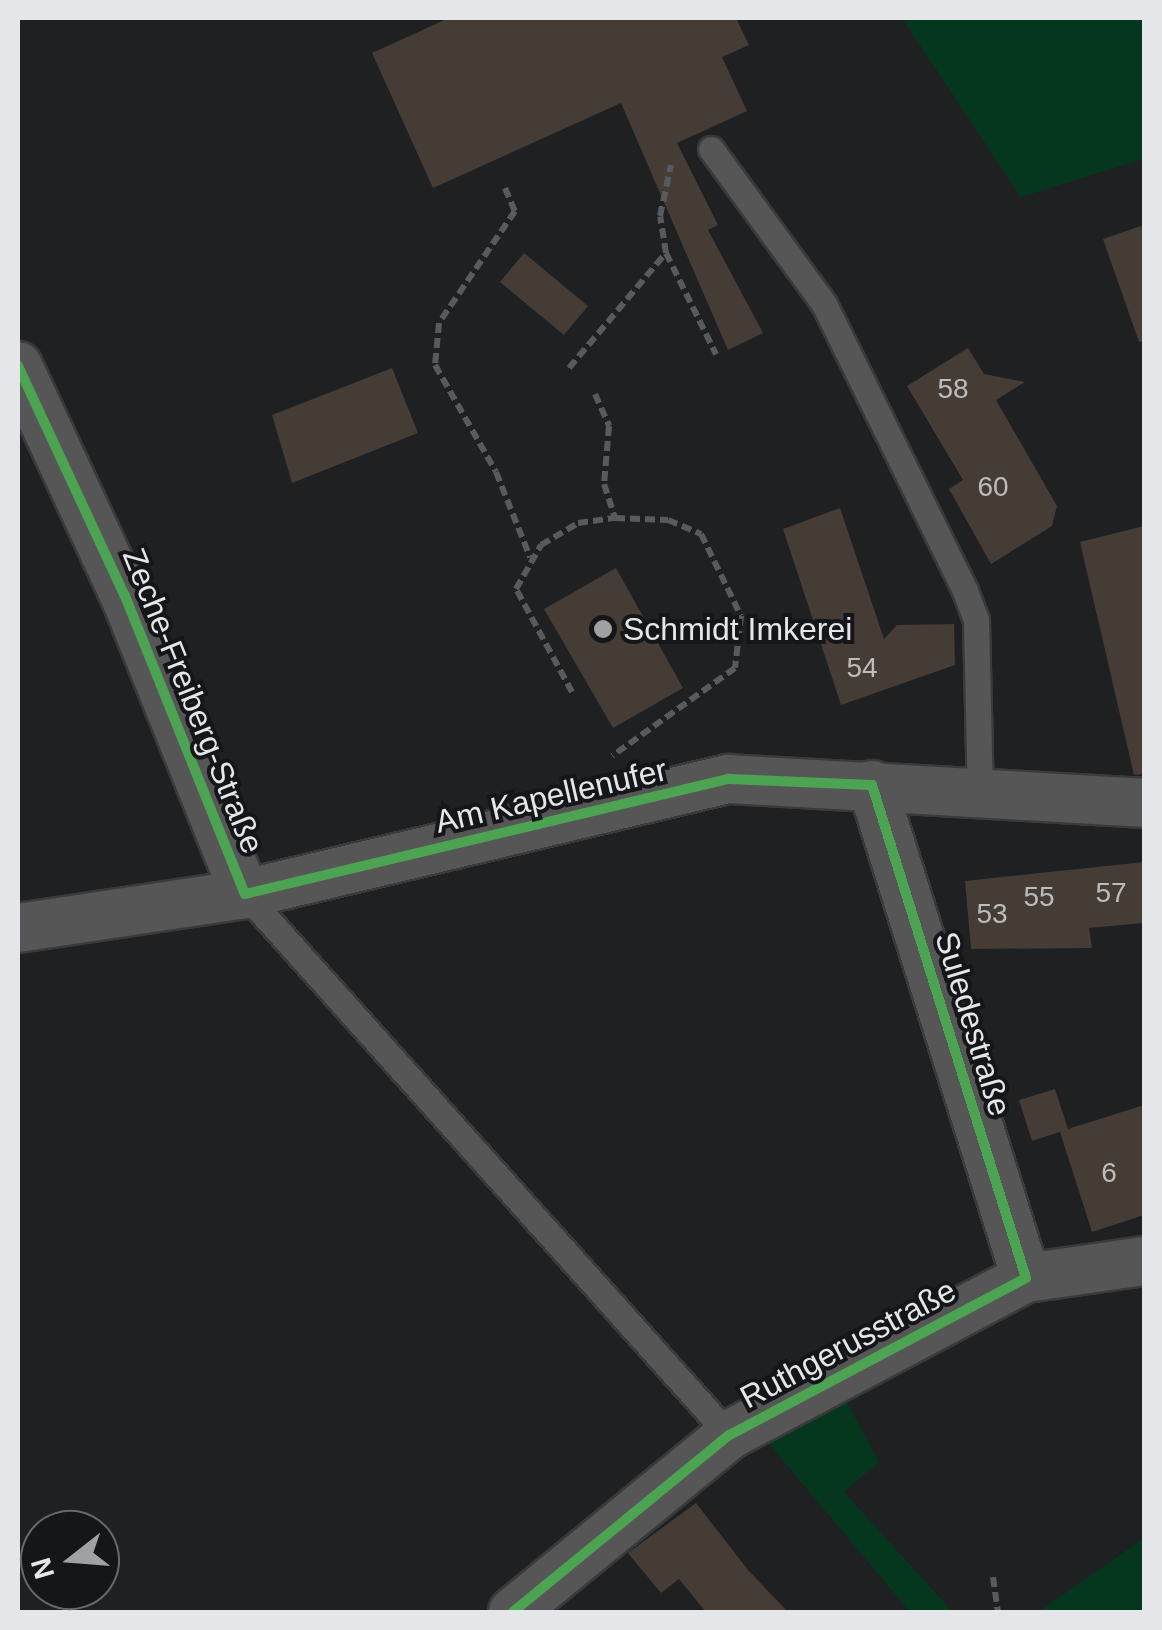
<!DOCTYPE html>
<meta charset="utf-8">
<style>
body{margin:0}
#map{position:relative;width:1162px;height:1630px;overflow:hidden;background:#1f2022;font-family:Helvetica,sans-serif}
div>[style]{position:absolute}
[style*='--x']{left:calc(var(--x)*1px);top:calc(var(--y)*1px);width:calc(var(--w)*1px);rotate:calc(var(--a)*1deg)}
.green>*{inset:0;background:#04371d}
.building>*{inset:0;background:#443c35}
.path>*{height:6px;margin-top:-3px;transform-origin:0;background:repeating-linear-gradient(90deg,#595a5b 0 10px,transparent 0 15px)}
.roads{filter:drop-shadow(2px 0 #393a3b) drop-shadow(-2px 0 #393a3b) drop-shadow(0 2px #393a3b) drop-shadow(0 -2px #393a3b)}
.service>*{height:25px;margin:-12.5px;padding:0 12.5px;transform-origin:12.5px;border-radius:12.5px;background:#565657}
.minor>*{height:48px;margin:-24px;padding:0 24px;transform-origin:24px;border-radius:24px;background:#565657}
.cycleway>*{height:10px;margin:-5px;padding:0 5px;transform-origin:5px;border-radius:5px;background:#4ca352}
.dots>*{width:28px;height:28px;translate:-50% -50%;box-sizing:border-box;border:5px solid #15161a;border-radius:50%}
span{translate:-50% -50%;white-space:nowrap;text-align:center;line-height:1.15;-webkit-text-stroke:8px #15161a;paint-order:stroke}
.number-label{font-size:28px;color:#bdbcbc}
.number-label span{-webkit-text-stroke-width:0}
.poi-label{font-size:32px;color:#e5e6e9}
.left{translate:0 -50%;text-align:left}
.street-label{font-size:32px;color:#e5e6e9}
.frame{position:absolute;inset:0;border:20px solid #e5e6e9;pointer-events:none}
.north{position:absolute;left:20px;top:1510px;width:100px;height:100px;box-sizing:border-box;background:#15161a;border:2px solid #68696d;border-radius:50%;rotate:253deg;font-size:28px;font-weight:700;line-height:40px;text-align:center;color:#e5e6e9}
.north::after{content:'';display:block;margin:auto;width:35px;height:45px;background:#a0a1a3;clip-path:polygon(50% 0,100% 100%,50% 72%,0 100%)}
</style>
<div id="map">
<div class="green">
<i style="clip-path:polygon(902px 18px,1144px 18px,1144px 159px,1021px 197px)"></i>
<i style="clip-path:polygon(842px 1393px,879px 1462px,844px 1492px,953px 1612px,910px 1612px,760px 1433px)"></i>
<i style="clip-path:polygon(1144px 1538px,1144px 1612px,1038px 1612px)"></i>
</div>
<div class="building">
<i style="clip-path:polygon(449px 18px,736px 18px,749px 45px,722px 57px,747px 111px,677px 143px,718px 225px,708px 230px,763px 333px,728px 350px,621px 103px,433px 188px,372px 53px)"></i>
<i style="clip-path:polygon(1144px 225px,1144px 341px,1139px 342px,1103px 239px)"></i>
<i style="clip-path:polygon(524px 253px,588px 306px,564px 335px,500px 282px)"></i>
<i style="clip-path:polygon(968px 348px,984px 374px,1025px 382px,996px 400px,1057px 506px,1052px 526px,991px 564px,949px 489px,963px 480px,907px 386px)"></i>
<i style="clip-path:polygon(392px 368px,418px 433px,292px 483px,272px 415px)"></i>
<i style="clip-path:polygon(840px 508px,884px 639px,897px 625px,954px 624px,955px 665px,841px 705px,783px 529px)"></i>
<i style="clip-path:polygon(1144px 526px,1144px 774px,1134px 775px,1080px 542px)"></i>
<i style="clip-path:polygon(616px 568px,683px 688px,613px 728px,544px 609px)"></i>
<i style="clip-path:polygon(1144px 862px,1144px 923px,1089px 928px,1092px 948px,971px 949px,965px 881px)"></i>
<i style="clip-path:polygon(1055px 1089px,1068px 1129px,1144px 1105px,1144px 1215px,1092px 1232px,1060px 1132px,1032px 1141px,1019px 1100px)"></i>
<i style="clip-path:polygon(696px 1503px,748px 1570px,788px 1612px,706px 1612px,679px 1579px,661px 1593px,628px 1553px)"></i>
</div>
<div class="path">
<i style="--x:505;--y:188;--w:25;--a:67"></i>
<i style="--x:515;--y:211;--w:135;--a:124.2"></i>
<i style="--x:439;--y:323;--w:42;--a:95.4"></i>
<i style="--x:435;--y:365;--w:123;--a:60.3"></i>
<i style="--x:496;--y:472;--w:92;--a:68.2"></i>
<i style="--x:666;--y:253;--w:113;--a:63.7"></i>
<i style="--x:569;--y:368;--w:150;--a:-49.9"></i>
<i style="--x:666;--y:253;--w:37;--a:-99"></i>
<i style="--x:660;--y:216;--w:52;--a:-77.8"></i>
<i style="--x:595;--y:394;--w:35;--a:66"></i>
<i style="--x:609;--y:426;--w:58;--a:94.9"></i>
<i style="--x:604;--y:484;--w:36;--a:72"></i>
<i style="--x:572;--y:692;--w:117;--a:-118.5"></i>
<i style="--x:516;--y:589;--w:51;--a:-60.4"></i>
<i style="--x:541;--y:545;--w:43;--a:-30.7"></i>
<i style="--x:578;--y:523;--w:37;--a:-8"></i>
<i style="--x:615;--y:518;--w:53;--a:2.2"></i>
<i style="--x:668;--y:520;--w:36;--a:23"></i>
<i style="--x:701;--y:534;--w:91;--a:64"></i>
<i style="--x:741;--y:616;--w:52;--a:96.6"></i>
<i style="--x:735;--y:668;--w:151;--a:144.4"></i>
<i style="--x:993;--y:1577;--w:35;--a:82"></i>
</div>
<div class="roads">
<div class="service">
<i style="--x:711;--y:149;--w:192;--a:53.9"></i>
<i style="--x:824;--y:304;--w:320;--a:63.8"></i>
<i style="--x:965;--y:591;--w:31;--a:69"></i>
<i style="--x:976;--y:620;--w:171;--a:88.7"></i>
<i style="--x:245;--y:894;--w:726;--a:48.18"></i>
</div>
<div class="minor">
<i style="--x:18;--y:366;--w:254;--a:65.1"></i>
<i style="--x:125;--y:596;--w:321;--a:68.1"></i>
<i style="--x:872;--y:785;--w:516;--a:72.65"></i>
<i style="--x:18;--y:928;--w:230;--a:-8.5"></i>
<i style="--x:245;--y:894;--w:497;--a:-13.4"></i>
<i style="--x:729;--y:779;--w:416;--a:3.3"></i>
<i style="--x:513;--y:1612;--w:279;--a:-39.3"></i>
<i style="--x:729;--y:1435;--w:336;--a:-27.9"></i>
<i style="--x:1026;--y:1278;--w:119;--a:-8.2"></i>
</div>
</div>
<div class="cycleway">
<i style="--x:18;--y:366;--w:254;--a:65.1"></i>
<i style="--x:125;--y:596;--w:321;--a:68.1"></i>
<i style="--x:245;--y:894;--w:497;--a:-13.4"></i>
<i style="--x:729;--y:779;--w:143;--a:2.4"></i>
<i style="--x:872;--y:785;--w:516;--a:72.65"></i>
<i style="--x:1026;--y:1278;--w:336;--a:152.1"></i>
<i style="--x:729;--y:1435;--w:279;--a:140.7"></i>
</div>
<div class="dots">
<i style="left:603px;top:629px;background:#a0a1a3"></i>
</div>
<div class="number-label">
<span style="left:953px;top:389px">58</span>
<span style="left:993px;top:487px">60</span>
<span style="left:862px;top:668px">54</span>
<span style="left:1111px;top:893px">57</span>
<span style="left:1039px;top:897px">55</span>
<span style="left:992px;top:914px">53</span>
<span style="left:1109px;top:1173px">6</span>
</div>
<div class="poi-label">
<span class="left" style="left:623px;top:629px">Schmidt Imkerei</span>
</div>
<div class="street-label">
<span style="left:193px;top:701px;rotate:68deg">Zeche-Freiberg-Straße</span>
<span style="left:551px;top:796px;rotate:-13deg">Am Kapellenufer</span>
<span style="left:973px;top:1024px;rotate:73deg">Suledestraße</span>
<span style="left:848px;top:1344px;rotate:-28deg">Ruthgerusstraße</span>
</div>
<div class="frame"></div>
<div class="north">N</div>
</div>
